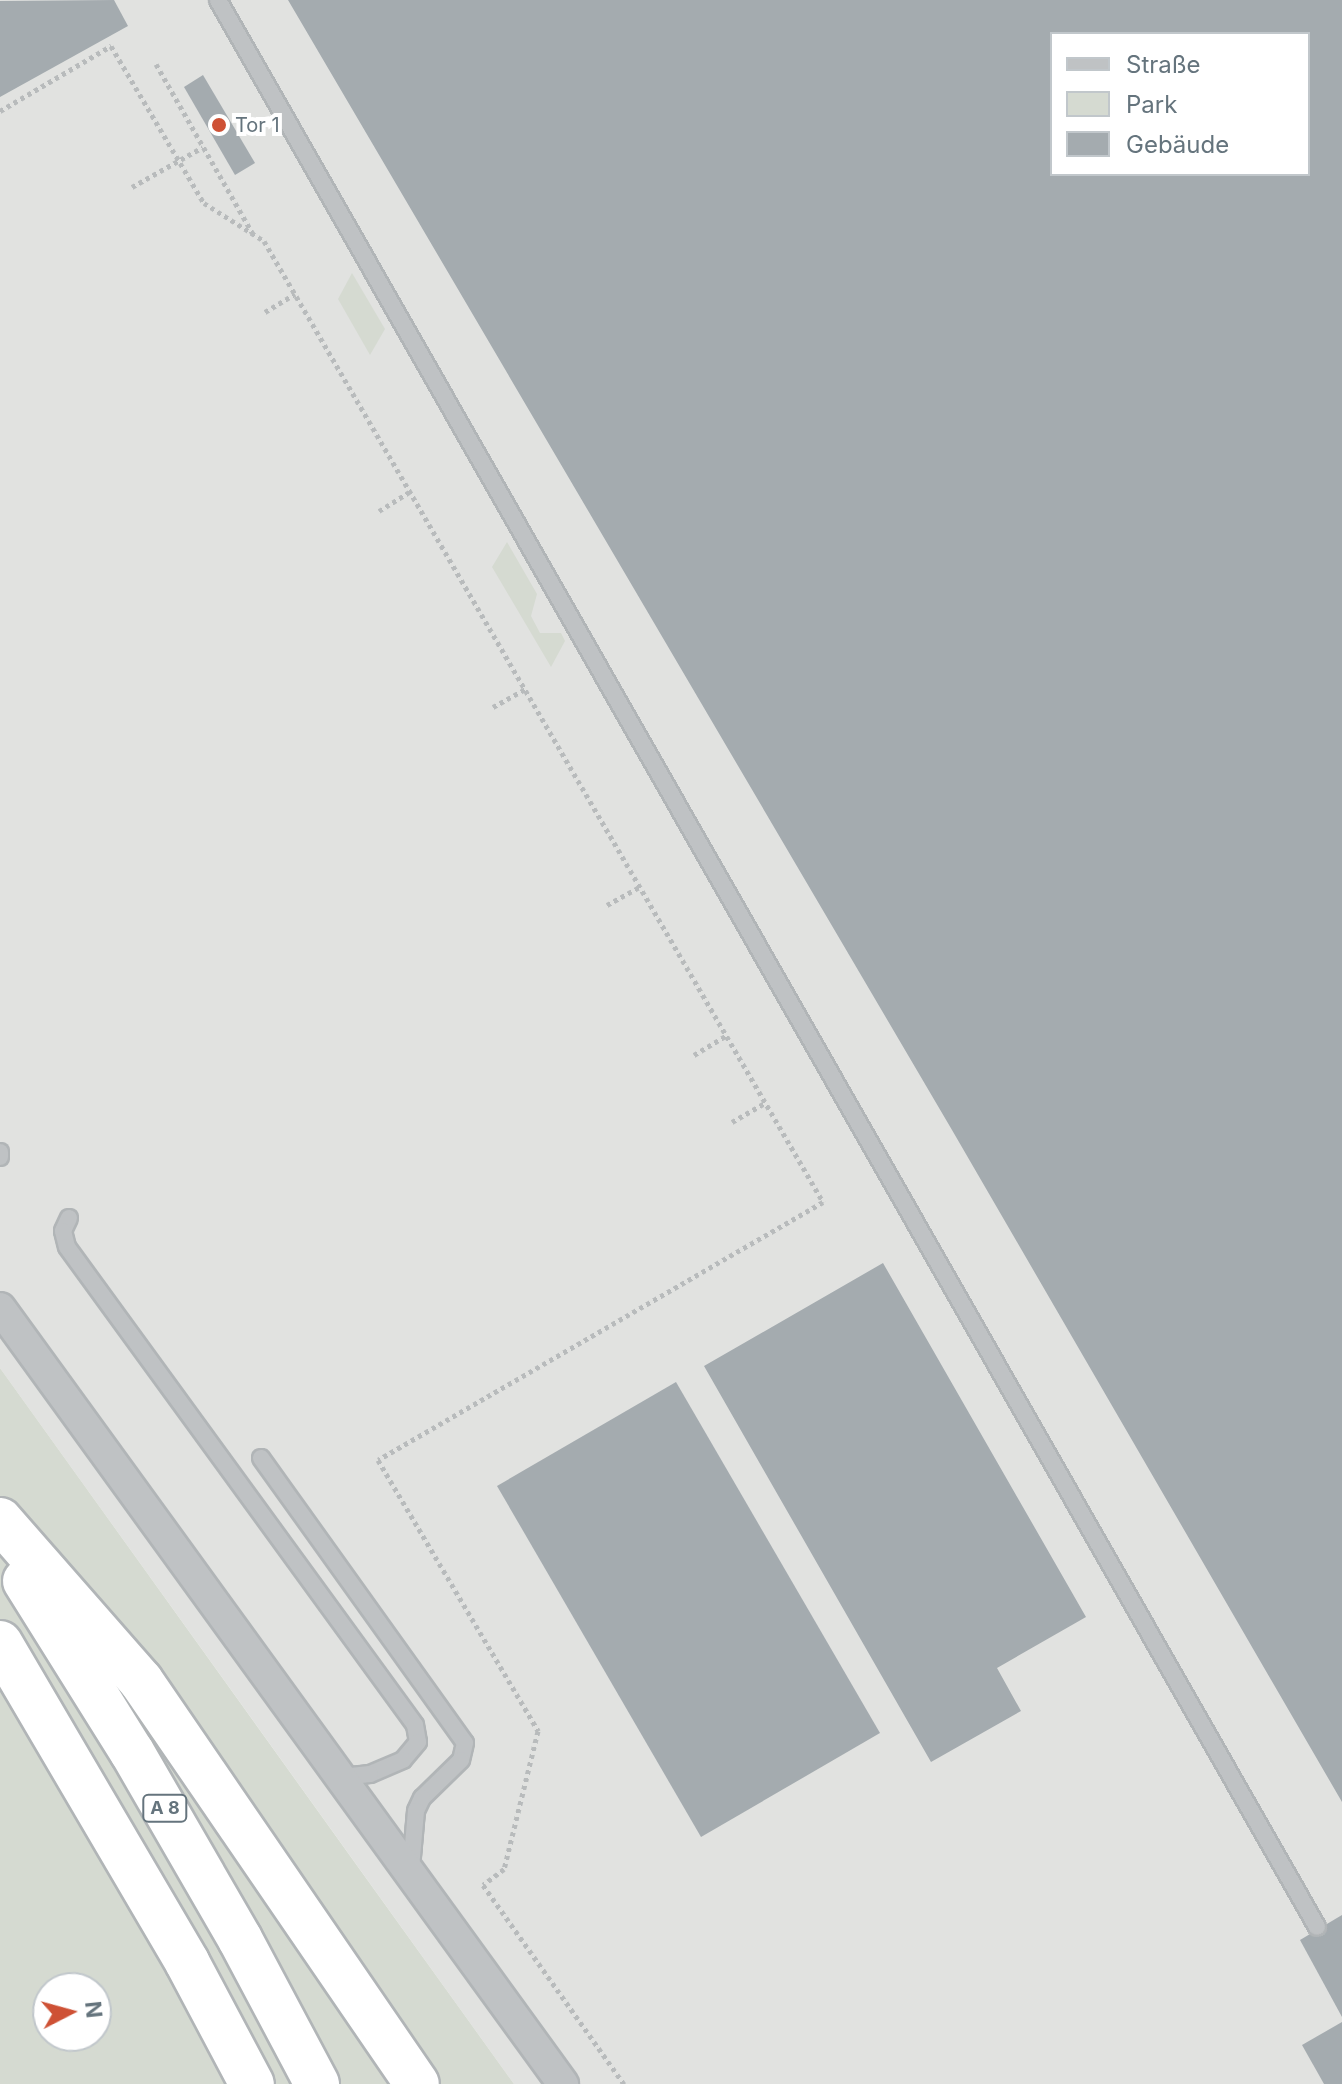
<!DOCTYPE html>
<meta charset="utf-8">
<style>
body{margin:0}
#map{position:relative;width:1342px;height:2084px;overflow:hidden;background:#f3f3f0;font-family:Inter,sans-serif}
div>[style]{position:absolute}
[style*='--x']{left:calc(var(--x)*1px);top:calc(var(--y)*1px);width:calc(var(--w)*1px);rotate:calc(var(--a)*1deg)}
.built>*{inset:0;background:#e1e2e0}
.green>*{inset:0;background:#d5dad1}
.building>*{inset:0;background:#a4abaf}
.path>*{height:5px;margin-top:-2.5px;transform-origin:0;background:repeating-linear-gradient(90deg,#b8bbbc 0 4px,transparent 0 8px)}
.roads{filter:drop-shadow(2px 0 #b1b5b7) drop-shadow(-2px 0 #b1b5b7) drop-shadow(0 2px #b1b5b7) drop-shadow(0 -2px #b1b5b7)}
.lane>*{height:16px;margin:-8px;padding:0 8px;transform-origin:8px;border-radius:8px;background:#bfc2c4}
.street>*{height:30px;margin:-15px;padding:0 15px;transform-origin:15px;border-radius:15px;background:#bfc2c4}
.highway>*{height:44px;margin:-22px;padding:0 22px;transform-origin:22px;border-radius:22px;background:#fff}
.dots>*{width:22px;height:22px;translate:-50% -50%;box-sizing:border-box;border:4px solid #fff;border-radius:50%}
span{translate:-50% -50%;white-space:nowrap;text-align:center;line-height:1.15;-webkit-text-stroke:8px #fff;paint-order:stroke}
.shield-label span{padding:2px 6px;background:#fff;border:2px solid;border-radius:6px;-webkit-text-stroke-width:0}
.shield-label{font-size:18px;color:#65747d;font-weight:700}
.poi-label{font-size:20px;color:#65747d}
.left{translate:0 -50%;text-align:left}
.legend{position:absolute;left:1050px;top:32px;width:260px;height:144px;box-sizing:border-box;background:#fff;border:2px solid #c1c7cb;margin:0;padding:10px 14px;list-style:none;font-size:24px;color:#65747d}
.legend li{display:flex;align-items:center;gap:16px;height:40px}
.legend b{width:40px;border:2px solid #c1c7cb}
.north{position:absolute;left:32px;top:1972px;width:80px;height:80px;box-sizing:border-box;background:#fff;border:2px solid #c1c7cb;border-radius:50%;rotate:84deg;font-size:22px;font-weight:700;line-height:32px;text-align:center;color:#65747d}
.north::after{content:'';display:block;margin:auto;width:28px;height:36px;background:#ce5135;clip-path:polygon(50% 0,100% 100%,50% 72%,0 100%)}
</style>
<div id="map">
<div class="built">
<i style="clip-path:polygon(evenodd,0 0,1342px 0,1342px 2084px,514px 2084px,0 1368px,0 0,1052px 34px,1308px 34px,1308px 174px,1052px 174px,1052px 34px)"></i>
</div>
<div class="green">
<i style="clip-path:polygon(352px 273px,385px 329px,370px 355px,338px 299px)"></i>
<i style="clip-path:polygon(507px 542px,537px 594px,531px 616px,540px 633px,561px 633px,565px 641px,551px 667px,492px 567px)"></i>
<i style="clip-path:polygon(evenodd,0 1368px,348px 1853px,514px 2084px,0 2084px,0 1368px,48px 1988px,96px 1988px,96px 2036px,48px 2036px,48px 1988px)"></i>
</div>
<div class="building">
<i style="clip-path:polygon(114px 0,128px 26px,0 97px,0 1px)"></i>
<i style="clip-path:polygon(evenodd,288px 0,1342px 0,1342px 1802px,952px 1130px,288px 0,1052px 34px,1308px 34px,1308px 174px,1052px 174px,1052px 34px)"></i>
<i style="clip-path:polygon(203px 75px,255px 163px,235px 175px,184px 87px)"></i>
<i style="clip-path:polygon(883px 1263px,1086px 1617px,997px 1668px,1021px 1711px,931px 1762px,704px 1366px)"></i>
<i style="clip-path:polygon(676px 1382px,880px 1733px,701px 1837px,497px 1486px)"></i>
<i style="clip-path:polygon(1342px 1915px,1342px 2017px,1300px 1940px)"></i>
<i style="clip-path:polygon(1342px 2022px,1342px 2084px,1324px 2084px,1302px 2045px)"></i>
</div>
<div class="path">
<i style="--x:156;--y:64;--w:196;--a:60.3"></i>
<i style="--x:0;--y:111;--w:129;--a:-30.4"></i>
<i style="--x:111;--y:46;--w:182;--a:59.4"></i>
<i style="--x:204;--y:203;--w:71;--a:32.3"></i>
<i style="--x:264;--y:241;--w:1112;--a:59.81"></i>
<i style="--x:823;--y:1202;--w:514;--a:149.9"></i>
<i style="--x:378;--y:1460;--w:315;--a:59.4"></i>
<i style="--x:538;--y:1731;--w:142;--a:103.8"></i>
<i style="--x:504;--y:1869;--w:26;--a:143"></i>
<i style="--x:483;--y:1885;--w:244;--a:54.7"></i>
<i style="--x:132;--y:187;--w:81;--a:-29.4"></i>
<i style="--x:265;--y:312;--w:35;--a:-31"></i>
<i style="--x:379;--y:511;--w:36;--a:-32"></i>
<i style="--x:493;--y:707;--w:37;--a:-29"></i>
<i style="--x:607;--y:905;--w:38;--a:-29"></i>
<i style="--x:694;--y:1055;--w:37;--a:-31"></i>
<i style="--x:732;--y:1122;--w:38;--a:-30"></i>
</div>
<div class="roads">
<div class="lane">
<i style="--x:218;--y:0;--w:2218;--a:60.3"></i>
<i style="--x:0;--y:1152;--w:5;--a:90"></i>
<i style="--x:69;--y:1218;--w:14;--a:115"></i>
<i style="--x:63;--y:1231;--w:16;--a:76"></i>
<i style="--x:67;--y:1247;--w:591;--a:53.94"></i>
<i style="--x:415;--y:1725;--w:17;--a:80"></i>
<i style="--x:418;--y:1742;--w:23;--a:130"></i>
<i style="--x:403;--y:1760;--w:36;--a:157"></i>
<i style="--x:370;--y:1774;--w:29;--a:174"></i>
<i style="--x:261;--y:1458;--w:350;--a:54.4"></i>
<i style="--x:465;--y:1743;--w:17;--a:103"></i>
<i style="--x:461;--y:1760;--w:54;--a:135.7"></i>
<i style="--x:422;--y:1798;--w:14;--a:115"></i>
<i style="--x:416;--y:1811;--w:57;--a:95"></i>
</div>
<div class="street">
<i style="--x:0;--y:1308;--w:959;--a:54.04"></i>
</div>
<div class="highway">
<i style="--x:0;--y:1520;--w:214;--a:48.8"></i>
<i style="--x:141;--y:1681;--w:488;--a:55.6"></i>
<i style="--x:25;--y:1581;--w:202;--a:58"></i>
<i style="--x:132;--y:1752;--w:216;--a:60"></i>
<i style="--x:240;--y:1939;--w:164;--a:62"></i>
<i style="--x:0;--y:1643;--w:370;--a:59.6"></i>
<i style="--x:187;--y:1962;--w:138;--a:62"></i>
</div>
</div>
<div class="dots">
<i style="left:219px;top:125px;background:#ce5135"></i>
</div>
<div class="shield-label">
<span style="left:165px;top:1808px">A 8</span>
</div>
<div class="poi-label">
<span class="left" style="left:235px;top:125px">Tor 1</span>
</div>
<ul class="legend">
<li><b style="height:10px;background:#bfc2c4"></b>Straße</li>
<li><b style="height:22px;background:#d5dad1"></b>Park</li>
<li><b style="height:22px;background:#a4abaf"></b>Gebäude</li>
</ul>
<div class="north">N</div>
</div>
